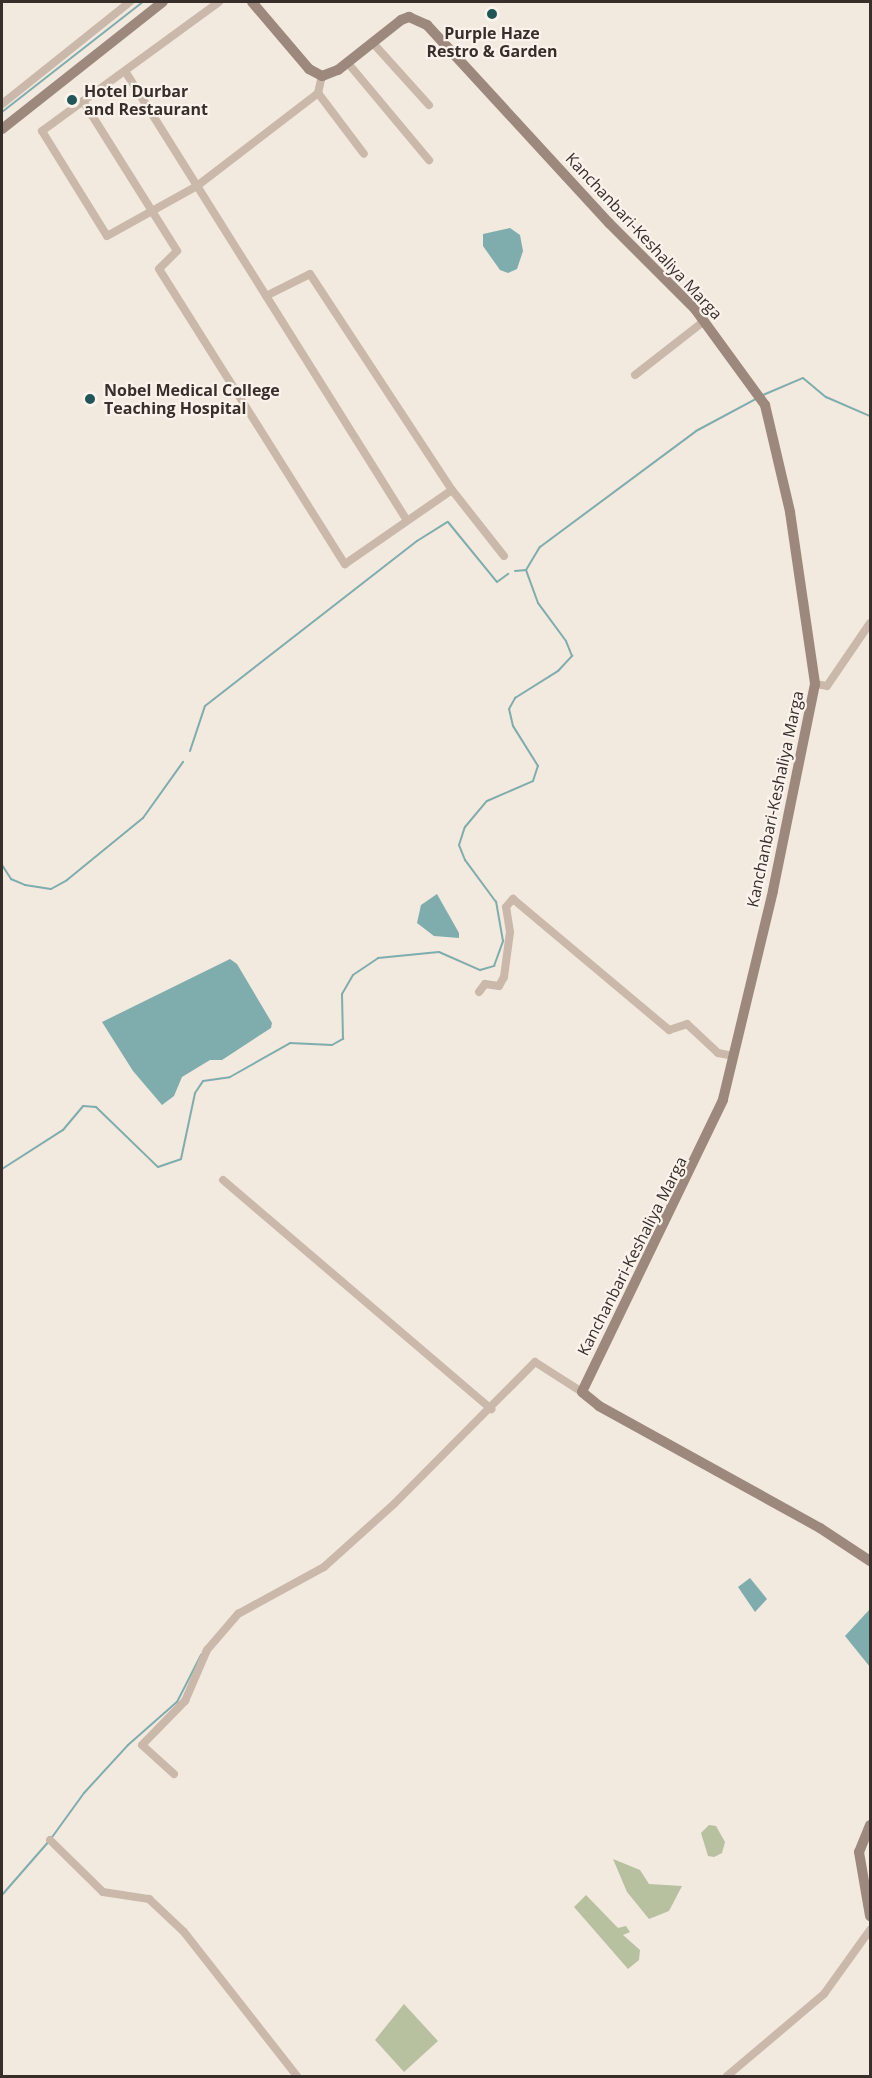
<!DOCTYPE html>
<style>
body{margin:0}
#map{position:relative;width:872px;height:2078px;overflow:hidden;background:#f2e9df;font-family:"Open Sans",sans-serif}
div>[style]{position:absolute}
[style*='--x']{left:calc(var(--x)*1px);top:calc(var(--y)*1px);width:calc(var(--w)*1px);rotate:calc(var(--a)*1deg)}
.green>*{inset:0;background:#b7c1a0}
.water>*{inset:0;background:#7fadae}
.stream>*{height:2px;margin:-1px;padding:0 1px;transform-origin:1px;border-radius:1px;background:#7fadae}
.street>*{height:8px;margin:-4px;padding:0 4px;transform-origin:4px;border-radius:4px;background:#cab8ab}
.secondary>*{height:10px;margin:-5px;padding:0 5px;transform-origin:5px;border-radius:5px;background:#9d887d}
.dots>*{width:16px;height:16px;translate:-50% -50%;box-sizing:border-box;border:3px solid #f9f3ec;border-radius:50%}
span{translate:-50% -50%;white-space:nowrap;text-align:center;line-height:1.15;-webkit-text-stroke:4.5px #f9f3ec;paint-order:stroke}
.poi-label{font-size:16px;color:#382e2a;font-weight:700}
.left{translate:0 -50%;text-align:left}
.street-label{font-size:16px;color:#382e2a}
.frame{position:absolute;inset:0;border:3px solid #382e2a;pointer-events:none}
</style>
<div id="map">
<div class="green">
<i style="clip-path:polygon(709px 1825px,716px 1826px,725px 1842px,722px 1853px,714px 1857px,708px 1856px,701px 1833px)"></i>
<i style="clip-path:polygon(613px 1859px,640px 1870px,649px 1884px,682px 1886px,669px 1911px,649px 1919px,627px 1892px)"></i>
<i style="clip-path:polygon(586px 1895px,618px 1928px,626px 1926px,630px 1932px,623px 1935px,640px 1950px,639px 1960px,628px 1969px,574px 1907px)"></i>
<i style="clip-path:polygon(404px 2004px,438px 2041px,404px 2072px,375px 2040px)"></i>
</div>
<div class="water">
<i style="clip-path:polygon(510px 228px,520px 235px,523px 251px,517px 269px,508px 273px,500px 270px,483px 246px,483px 234px)"></i>
<i style="clip-path:polygon(437px 894px,459px 933px,459px 938px,434px 936px,417px 923px,421px 905px)"></i>
<i style="clip-path:polygon(230px 959px,237px 964px,272px 1023px,271px 1028px,222px 1060px,210px 1060px,182px 1077px,174px 1096px,162px 1105px,133px 1071px,102px 1022px)"></i>
<i style="clip-path:polygon(750px 1578px,767px 1599px,755px 1612px,738px 1587px)"></i>
<i style="clip-path:polygon(870px 1609px,870px 1667px,845px 1636px)"></i>
</div>
<div class="stream">
<i style="--x:2;--y:112;--w:179;--a:-38"></i>
<i style="--x:763;--y:395;--w:43;--a:-23"></i>
<i style="--x:803;--y:378;--w:30;--a:40"></i>
<i style="--x:826;--y:397;--w:48;--a:23.4"></i>
<i style="--x:515;--y:571;--w:11;--a:-5"></i>
<i style="--x:190;--y:751;--w:47;--a:-71.6"></i>
<i style="--x:205;--y:706;--w:269;--a:-37.9"></i>
<i style="--x:417;--y:541;--w:36;--a:-32"></i>
<i style="--x:448;--y:522;--w:77;--a:50.8"></i>
<i style="--x:497;--y:582;--w:14;--a:-36"></i>
<i style="--x:2;--y:865;--w:17;--a:57"></i>
<i style="--x:11;--y:879;--w:15;--a:23"></i>
<i style="--x:25;--y:885;--w:26;--a:9"></i>
<i style="--x:51;--y:889;--w:18;--a:-29"></i>
<i style="--x:67;--y:880;--w:98;--a:-39.2"></i>
<i style="--x:143;--y:818;--w:69;--a:-54.5"></i>
<i style="--x:2;--y:1169;--w:72;--a:-32.6"></i>
<i style="--x:63;--y:1130;--w:31;--a:-50"></i>
<i style="--x:83;--y:1106;--w:13;--a:4"></i>
<i style="--x:96;--y:1107;--w:86;--a:44.1"></i>
<i style="--x:158;--y:1167;--w:24;--a:-19"></i>
<i style="--x:181;--y:1159;--w:67;--a:-78"></i>
<i style="--x:195;--y:1093;--w:14;--a:-56"></i>
<i style="--x:203;--y:1081;--w:27;--a:-8"></i>
<i style="--x:230;--y:1077;--w:69;--a:-29.5"></i>
<i style="--x:290;--y:1043;--w:42;--a:2.7"></i>
<i style="--x:332;--y:1045;--w:13;--a:-29"></i>
<i style="--x:343;--y:1039;--w:45;--a:-91.3"></i>
<i style="--x:342;--y:994;--w:22;--a:-60"></i>
<i style="--x:353;--y:975;--w:30;--a:-34"></i>
<i style="--x:378;--y:958;--w:61;--a:-5.6"></i>
<i style="--x:439;--y:952;--w:45;--a:23.7"></i>
<i style="--x:480;--y:970;--w:15;--a:-16"></i>
<i style="--x:494;--y:966;--w:27;--a:-70"></i>
<i style="--x:503;--y:941;--w:40;--a:-100"></i>
<i style="--x:496;--y:902;--w:52;--a:-126.4"></i>
<i style="--x:465;--y:860;--w:16;--a:-112"></i>
<i style="--x:459;--y:845;--w:19;--a:-72"></i>
<i style="--x:465;--y:827;--w:34;--a:-50"></i>
<i style="--x:487;--y:801;--w:50;--a:-23.5"></i>
<i style="--x:533;--y:781;--w:16;--a:-72"></i>
<i style="--x:538;--y:766;--w:47;--a:-122"></i>
<i style="--x:513;--y:726;--w:17;--a:-103"></i>
<i style="--x:509;--y:709;--w:13;--a:-61"></i>
<i style="--x:515;--y:698;--w:51;--a:-32.1"></i>
<i style="--x:558;--y:671;--w:21;--a:-47"></i>
<i style="--x:572;--y:656;--w:16;--a:-112"></i>
<i style="--x:566;--y:641;--w:47;--a:-126.4"></i>
<i style="--x:538;--y:603;--w:35;--a:-110"></i>
<i style="--x:526;--y:570;--w:27;--a:-59"></i>
<i style="--x:540;--y:547;--w:194;--a:-36.6"></i>
<i style="--x:696;--y:431;--w:68;--a:-28.1"></i>
<i style="--x:2;--y:1895;--w:73;--a:-48.9"></i>
<i style="--x:50;--y:1840;--w:58;--a:-54.1"></i>
<i style="--x:84;--y:1793;--w:65;--a:-47.5"></i>
<i style="--x:128;--y:1745;--w:65;--a:-41.3"></i>
<i style="--x:177;--y:1702;--w:53;--a:-62.9"></i>
</div>
<div class="street">
<i style="--x:219;--y:2;--w:219;--a:143.9"></i>
<i style="--x:42;--y:131;--w:123;--a:58.2"></i>
<i style="--x:107;--y:236;--w:103;--a:-29.1"></i>
<i style="--x:197;--y:186;--w:153;--a:-37.5"></i>
<i style="--x:318;--y:93;--w:17;--a:-77"></i>
<i style="--x:372;--y:42;--w:85;--a:47.9"></i>
<i style="--x:347;--y:62;--w:128;--a:50.1"></i>
<i style="--x:125;--y:71;--w:529;--a:57.9"></i>
<i style="--x:318;--y:93;--w:76;--a:53"></i>
<i style="--x:83;--y:101;--w:177;--a:57.9"></i>
<i style="--x:177;--y:251;--w:25;--a:135"></i>
<i style="--x:159;--y:269;--w:349;--a:57.8"></i>
<i style="--x:345;--y:564;--w:130;--a:-34.7"></i>
<i style="--x:2;--y:104;--w:164;--a:-38.6"></i>
<i style="--x:266;--y:296;--w:49;--a:-26.6"></i>
<i style="--x:310;--y:274;--w:258;--a:56.7"></i>
<i style="--x:452;--y:490;--w:84;--a:51.8"></i>
<i style="--x:635;--y:375;--w:88;--a:-38"></i>
<i style="--x:815;--y:684;--w:12;--a:9"></i>
<i style="--x:827;--y:686;--w:76;--a:-55.7"></i>
<i style="--x:479;--y:992;--w:10;--a:-53"></i>
<i style="--x:485;--y:984;--w:14;--a:8"></i>
<i style="--x:499;--y:986;--w:10;--a:-61"></i>
<i style="--x:504;--y:977;--w:45;--a:-82.4"></i>
<i style="--x:510;--y:932;--w:25;--a:-99"></i>
<i style="--x:506;--y:907;--w:11;--a:-49"></i>
<i style="--x:513;--y:899;--w:204;--a:40"></i>
<i style="--x:669;--y:1030;--w:19;--a:-18"></i>
<i style="--x:687;--y:1024;--w:42;--a:43.1"></i>
<i style="--x:718;--y:1053;--w:15;--a:11"></i>
<i style="--x:223;--y:1180;--w:353;--a:40.5"></i>
<i style="--x:174;--y:1774;--w:43;--a:-137.8"></i>
<i style="--x:142;--y:1745;--w:62;--a:-45.7"></i>
<i style="--x:185;--y:1701;--w:56;--a:-66.7"></i>
<i style="--x:207;--y:1650;--w:48;--a:-49.3"></i>
<i style="--x:238;--y:1614;--w:98;--a:-28.7"></i>
<i style="--x:324;--y:1567;--w:94;--a:-42"></i>
<i style="--x:394;--y:1504;--w:200;--a:-45.2"></i>
<i style="--x:535;--y:1362;--w:56;--a:32.6"></i>
<i style="--x:50;--y:1840;--w:74;--a:44.5"></i>
<i style="--x:103;--y:1892;--w:47;--a:8.7"></i>
<i style="--x:149;--y:1899;--w:48;--a:43.3"></i>
<i style="--x:184;--y:1932;--w:183;--a:51.9"></i>
<i style="--x:727;--y:2076;--w:127;--a:-40.2"></i>
<i style="--x:824;--y:1994;--w:79;--a:-54.3"></i>
</div>
<div class="secondary">
<i style="--x:252;--y:2;--w:88;--a:49.6"></i>
<i style="--x:309;--y:69;--w:15;--a:28"></i>
<i style="--x:322;--y:76;--w:17;--a:-21"></i>
<i style="--x:338;--y:70;--w:80;--a:-38.4"></i>
<i style="--x:401;--y:20;--w:9;--a:-21"></i>
<i style="--x:409;--y:17;--w:20;--a:24"></i>
<i style="--x:427;--y:25;--w:269;--a:47.4"></i>
<i style="--x:609;--y:223;--w:122;--a:45"></i>
<i style="--x:695;--y:309;--w:119;--a:53.9"></i>
<i style="--x:765;--y:405;--w:110;--a:76.8"></i>
<i style="--x:790;--y:512;--w:174;--a:81.7"></i>
<i style="--x:815;--y:684;--w:211;--a:101.5"></i>
<i style="--x:773;--y:891;--w:215;--a:103.5"></i>
<i style="--x:723;--y:1100;--w:324;--a:115.8"></i>
<i style="--x:582;--y:1392;--w:22;--a:39"></i>
<i style="--x:599;--y:1406;--w:252;--a:28.9"></i>
<i style="--x:820;--y:1528;--w:60;--a:33.4"></i>
<i style="--x:2;--y:129;--w:205;--a:-38.3"></i>
<i style="--x:870;--y:1825;--w:29;--a:112"></i>
<i style="--x:859;--y:1852;--w:65;--a:80.2"></i>
</div>
<div class="dots">
<i style="left:492px;top:14px;background:#215658"></i>
<i style="left:72px;top:100px;background:#215658"></i>
<i style="left:90px;top:399px;background:#215658"></i>
</div>
<div class="poi-label">
<span style="left:492px;top:42px">Purple Haze<br>Restro &amp; Garden</span>
<span class="left" style="left:84px;top:100px">Hotel Durbar<br>and Restaurant</span>
<span class="left" style="left:104px;top:399px">Nobel Medical College<br>Teaching Hospital</span>
</div>
<div class="street-label">
<span style="left:644px;top:236px;rotate:47deg">Kanchanbari-Keshaliya Marga</span>
<span style="left:775px;top:799px;rotate:-78deg">Kanchanbari-Keshaliya Marga</span>
<span style="left:632px;top:1256px;rotate:-63deg">Kanchanbari-Keshaliya Marga</span>
</div>
<div class="frame"></div>
</div>
